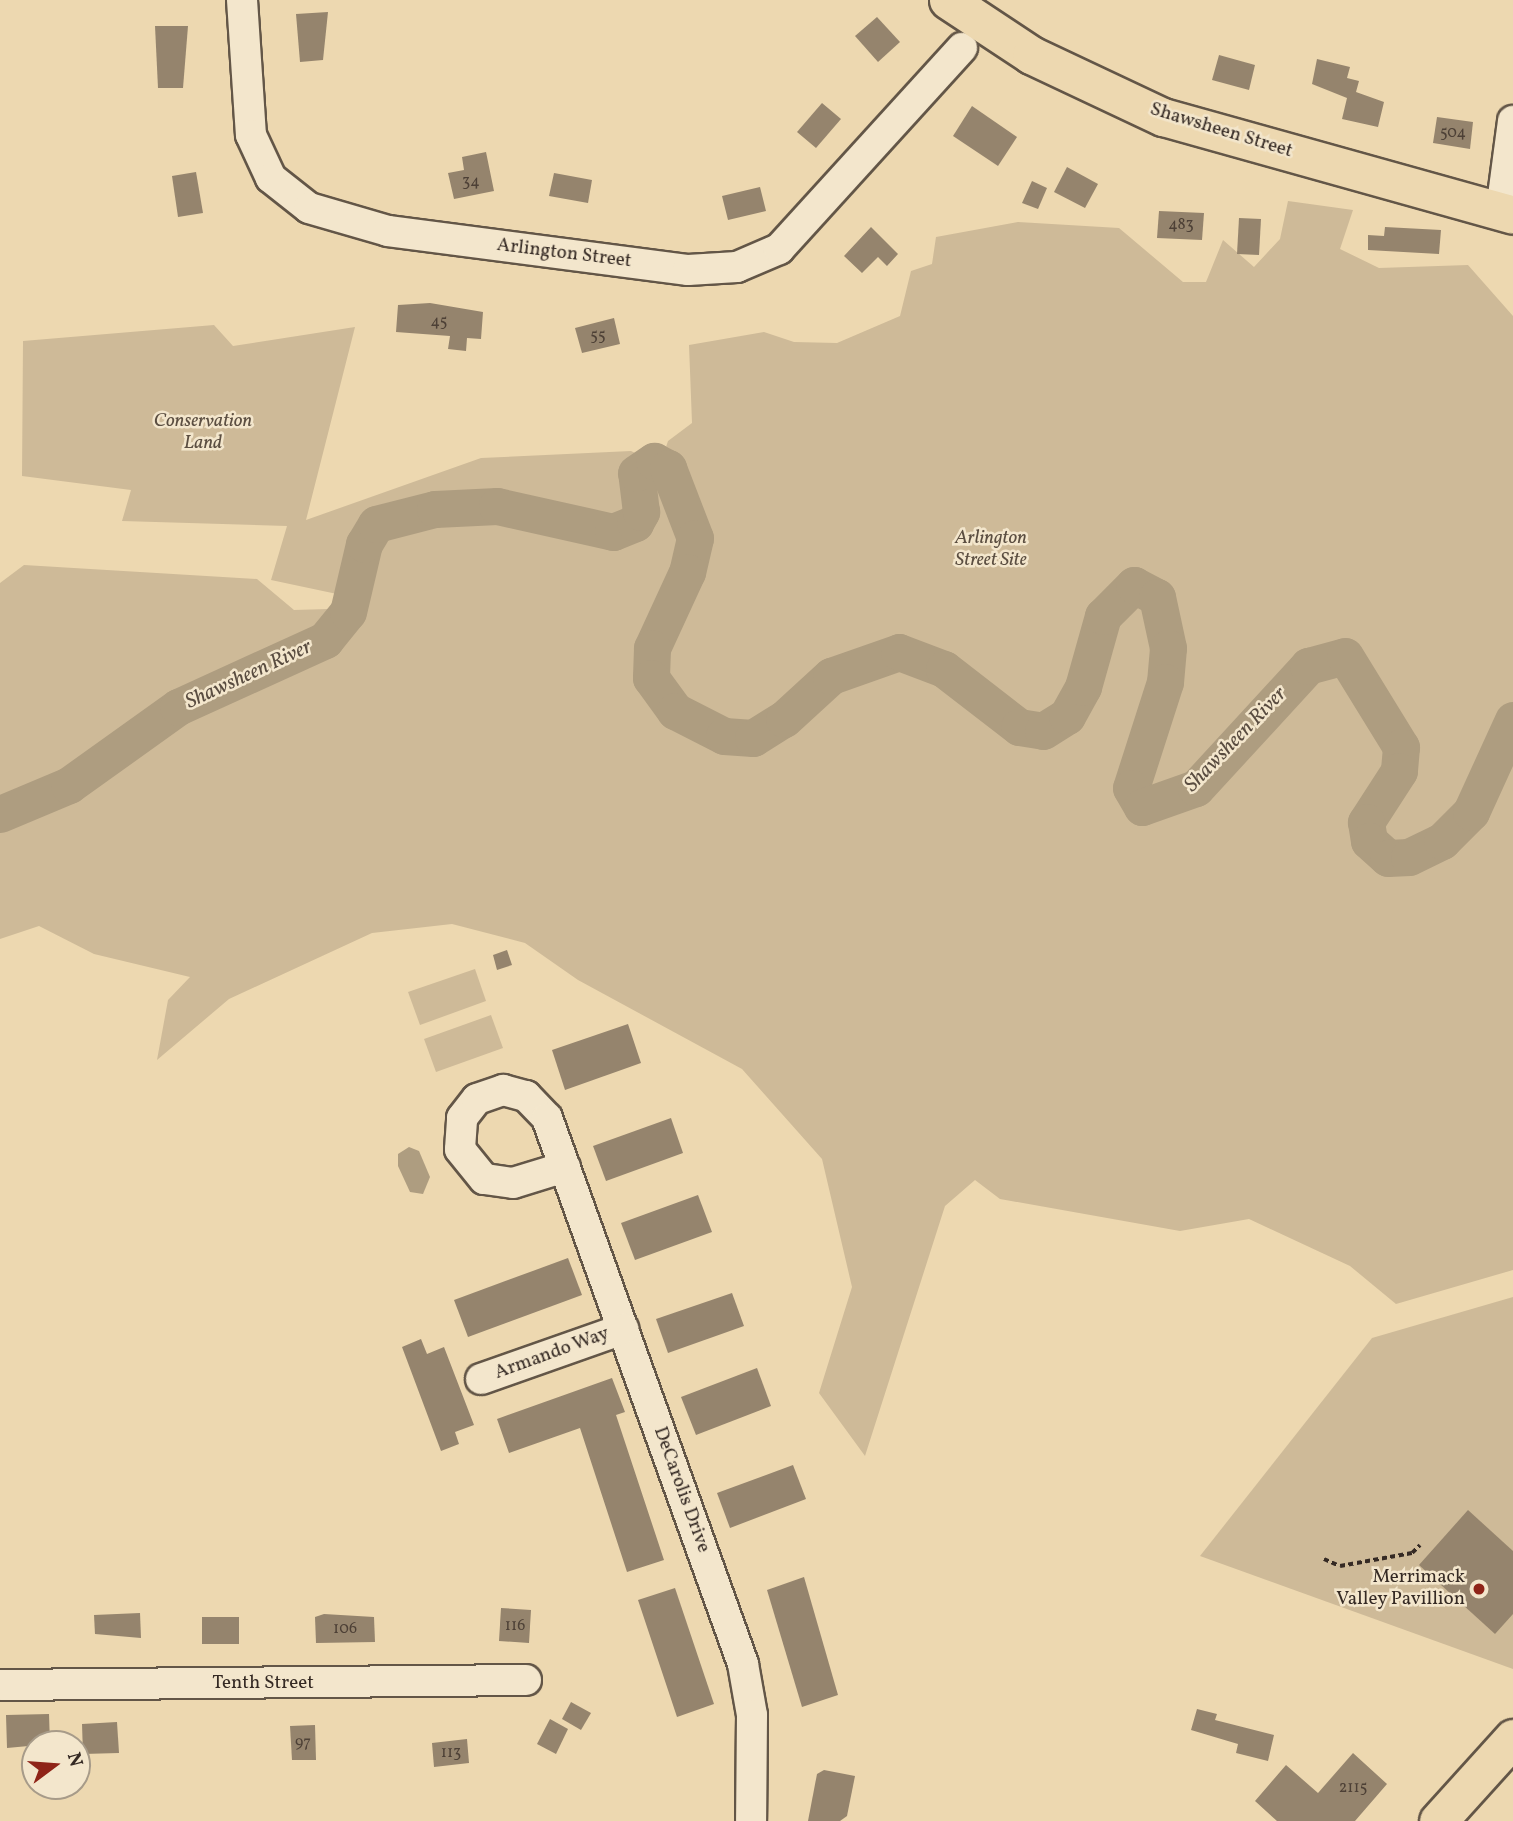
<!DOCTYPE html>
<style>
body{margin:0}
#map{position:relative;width:1513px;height:1821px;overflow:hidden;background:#edd8b0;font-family:Vollkorn,serif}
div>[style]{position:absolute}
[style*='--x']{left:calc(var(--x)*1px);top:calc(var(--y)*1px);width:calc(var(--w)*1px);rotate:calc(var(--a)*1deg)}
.green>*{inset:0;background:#ceba98}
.water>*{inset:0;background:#ae9d80}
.river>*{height:37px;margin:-18.5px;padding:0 18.5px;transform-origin:18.5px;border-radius:18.5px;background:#ae9d80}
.building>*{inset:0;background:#95846d}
.path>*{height:3.5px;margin-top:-1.75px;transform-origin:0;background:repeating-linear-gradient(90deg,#352a24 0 5px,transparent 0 8.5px)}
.roads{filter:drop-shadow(2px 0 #635647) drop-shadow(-2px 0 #635647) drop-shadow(0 2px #635647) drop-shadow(0 -2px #635647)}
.minor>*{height:30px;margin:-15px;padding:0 15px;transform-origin:15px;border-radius:15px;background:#f3e6cc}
.major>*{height:37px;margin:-18.5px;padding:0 18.5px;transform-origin:18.5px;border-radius:18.5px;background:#edd8b0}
.dots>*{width:19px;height:19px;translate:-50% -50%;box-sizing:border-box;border:4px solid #f3e6cc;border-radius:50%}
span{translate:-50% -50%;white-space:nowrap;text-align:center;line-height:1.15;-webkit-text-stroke:5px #f3e6cc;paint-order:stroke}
.number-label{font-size:16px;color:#4d4036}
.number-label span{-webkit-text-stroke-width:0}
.street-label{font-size:19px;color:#352a24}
.park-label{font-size:19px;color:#5b4e41;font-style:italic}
.poi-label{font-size:19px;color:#352a24}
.right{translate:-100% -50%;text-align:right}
.water-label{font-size:21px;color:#594c40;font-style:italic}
.north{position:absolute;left:21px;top:1730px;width:70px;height:70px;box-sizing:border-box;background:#f3e6cc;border:2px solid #a79b89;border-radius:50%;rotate:74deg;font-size:19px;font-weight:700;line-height:28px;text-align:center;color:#352a24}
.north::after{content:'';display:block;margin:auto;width:24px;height:32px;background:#8f2418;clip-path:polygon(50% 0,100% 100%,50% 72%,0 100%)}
</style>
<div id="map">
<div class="green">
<i style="clip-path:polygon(1288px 201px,1353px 210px,1340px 249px,1379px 268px,1468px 265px,1513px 316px,1513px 1270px,1396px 1304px,1350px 1266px,1249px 1219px,1180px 1231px,1000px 1199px,975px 1180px,945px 1206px,865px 1456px,819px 1393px,852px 1287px,822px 1159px,742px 1069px,578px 980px,525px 943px,452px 924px,372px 933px,229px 999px,157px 1060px,168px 1000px,190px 977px,94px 954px,39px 926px,0 939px,0 583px,24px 565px,257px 579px,294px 610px,329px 609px,337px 594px,271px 580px,287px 526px,122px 521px,131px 490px,22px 476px,23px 341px,214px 325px,233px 346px,355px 327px,306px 520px,481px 458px,631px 451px,660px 465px,668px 441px,692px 423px,689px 345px,764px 332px,794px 342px,837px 343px,900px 316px,911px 271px,932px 264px,936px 237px,1018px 222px,1119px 228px,1183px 282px,1206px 282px,1223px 240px,1254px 267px,1280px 239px)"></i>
<i style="clip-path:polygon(475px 969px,486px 1001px,420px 1025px,408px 992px)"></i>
<i style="clip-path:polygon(491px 1015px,503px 1048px,436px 1072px,424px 1039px)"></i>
<i style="clip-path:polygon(1513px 1297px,1513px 1669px,1200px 1556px,1372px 1338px)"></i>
</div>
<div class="water">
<i style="clip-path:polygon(409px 1147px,419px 1151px,430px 1177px,423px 1194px,410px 1192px,398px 1166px,398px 1154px)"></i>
</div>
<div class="river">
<i style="--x:0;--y:814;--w:75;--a:-22.8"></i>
<i style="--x:69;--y:785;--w:134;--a:-35.6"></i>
<i style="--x:178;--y:707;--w:162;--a:-24.5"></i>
<i style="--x:325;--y:640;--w:36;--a:-51"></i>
<i style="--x:348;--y:612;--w:70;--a:-76.8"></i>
<i style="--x:364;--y:544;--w:23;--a:-59"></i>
<i style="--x:376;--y:524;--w:61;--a:-14.3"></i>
<i style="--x:435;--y:509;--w:62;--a:-2.8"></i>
<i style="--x:497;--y:506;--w:119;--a:12.6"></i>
<i style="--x:613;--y:532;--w:24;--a:-22"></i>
<i style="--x:635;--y:523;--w:13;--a:-61"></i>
<i style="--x:641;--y:512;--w:39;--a:-97"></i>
<i style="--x:636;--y:473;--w:22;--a:-34"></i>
<i style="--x:654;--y:461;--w:16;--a:27"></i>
<i style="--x:668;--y:468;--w:75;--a:68.9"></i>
<i style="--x:695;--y:538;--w:35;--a:103"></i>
<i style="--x:687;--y:572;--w:84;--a:114.7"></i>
<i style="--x:652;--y:648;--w:30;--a:92"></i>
<i style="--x:651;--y:678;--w:41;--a:54"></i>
<i style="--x:675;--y:711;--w:55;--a:27"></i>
<i style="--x:724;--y:736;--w:29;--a:4"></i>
<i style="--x:753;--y:738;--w:36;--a:-32"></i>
<i style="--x:784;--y:719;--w:64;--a:-42.5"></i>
<i style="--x:831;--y:676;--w:72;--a:-19.4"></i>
<i style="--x:899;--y:652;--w:48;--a:20.7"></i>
<i style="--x:944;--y:669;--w:95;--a:37.7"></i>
<i style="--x:1019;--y:727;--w:24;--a:9"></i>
<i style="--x:1043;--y:731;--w:28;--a:-32"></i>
<i style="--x:1067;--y:716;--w:33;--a:-61"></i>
<i style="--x:1083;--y:687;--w:74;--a:-74.3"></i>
<i style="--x:1103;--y:616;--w:44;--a:-45"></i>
<i style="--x:1134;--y:585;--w:26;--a:28"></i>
<i style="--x:1157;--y:597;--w:52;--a:77.8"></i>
<i style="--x:1168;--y:648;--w:34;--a:95"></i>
<i style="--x:1165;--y:682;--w:111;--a:107.8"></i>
<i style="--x:1131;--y:788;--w:22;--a:60"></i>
<i style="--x:1142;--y:807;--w:57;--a:-19.4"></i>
<i style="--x:1196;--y:788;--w:166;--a:-47.4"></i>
<i style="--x:1308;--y:666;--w:38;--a:-15"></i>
<i style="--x:1345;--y:656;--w:107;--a:58.4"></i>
<i style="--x:1401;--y:747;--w:24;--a:95"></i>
<i style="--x:1399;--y:771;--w:61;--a:122.9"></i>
<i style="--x:1366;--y:822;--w:19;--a:81"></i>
<i style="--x:1369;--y:841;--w:25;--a:42"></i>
<i style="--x:1388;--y:858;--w:21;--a:-3"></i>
<i style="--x:1409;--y:857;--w:37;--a:-26"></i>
<i style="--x:1442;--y:841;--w:41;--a:-45"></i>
<i style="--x:1471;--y:812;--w:101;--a:-65.5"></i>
</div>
<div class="building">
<i style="clip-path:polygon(328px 12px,323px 60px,300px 62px,296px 14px)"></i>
<i style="clip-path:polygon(877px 17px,900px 42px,878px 62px,855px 36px)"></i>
<i style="clip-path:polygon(155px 26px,188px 26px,183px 88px,158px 88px)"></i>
<i style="clip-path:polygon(1219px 55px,1255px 65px,1249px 90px,1212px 80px)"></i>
<i style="clip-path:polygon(1317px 59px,1350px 67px,1347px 78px,1359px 81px,1356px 92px,1384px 102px,1378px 127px,1342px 119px,1347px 98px,1312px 84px)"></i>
<i style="clip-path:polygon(822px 103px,841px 119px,816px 148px,797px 132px)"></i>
<i style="clip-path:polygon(972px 106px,1017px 137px,998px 166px,953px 136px)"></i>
<i style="clip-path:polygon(1437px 117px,1473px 122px,1470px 149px,1433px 143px)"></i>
<i style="clip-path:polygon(486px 152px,494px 191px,454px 199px,448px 173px,464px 170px,462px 157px)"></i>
<i style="clip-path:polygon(1067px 167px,1098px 184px,1085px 208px,1054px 192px)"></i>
<i style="clip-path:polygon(196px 172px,203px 213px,178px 217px,172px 176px)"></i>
<i style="clip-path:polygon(554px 173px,592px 180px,588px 203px,549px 196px)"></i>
<i style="clip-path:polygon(1032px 181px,1047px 188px,1038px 209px,1022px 203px)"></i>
<i style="clip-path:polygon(760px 187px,766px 211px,728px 220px,722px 196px)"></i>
<i style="clip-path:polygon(1159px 211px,1204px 213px,1202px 240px,1157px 238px)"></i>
<i style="clip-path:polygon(1239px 218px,1261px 219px,1259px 255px,1237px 254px)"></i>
<i style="clip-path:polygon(871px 227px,898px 254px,887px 266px,878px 257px,862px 273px,844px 256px)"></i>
<i style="clip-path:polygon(1385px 227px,1441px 230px,1439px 254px,1368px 250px,1368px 235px,1384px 236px)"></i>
<i style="clip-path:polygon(430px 303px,483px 312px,481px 339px,467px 338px,466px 351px,448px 349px,450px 336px,396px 332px,398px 305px)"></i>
<i style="clip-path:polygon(614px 318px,620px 344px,582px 353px,575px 328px)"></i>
<i style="clip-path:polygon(507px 950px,512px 965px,497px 970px,493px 955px)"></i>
<i style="clip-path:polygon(628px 1024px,641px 1063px,565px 1090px,552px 1050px)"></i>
<i style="clip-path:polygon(671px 1118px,683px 1153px,606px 1181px,593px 1146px)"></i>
<i style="clip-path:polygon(698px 1195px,712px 1232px,635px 1260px,621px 1223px)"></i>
<i style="clip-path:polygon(568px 1258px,582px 1295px,468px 1337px,454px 1300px)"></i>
<i style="clip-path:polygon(732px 1293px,744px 1326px,668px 1353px,656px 1319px)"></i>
<i style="clip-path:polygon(421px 1339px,427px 1354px,444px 1347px,474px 1425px,455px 1432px,459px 1444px,441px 1451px,402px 1347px)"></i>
<i style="clip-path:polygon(757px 1368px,771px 1406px,696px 1435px,681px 1397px)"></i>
<i style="clip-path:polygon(612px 1378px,625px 1412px,616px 1415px,664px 1560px,627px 1572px,580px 1428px,509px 1453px,497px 1419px)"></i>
<i style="clip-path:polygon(793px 1465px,806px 1499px,730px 1528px,717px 1493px)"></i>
<i style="clip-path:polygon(1468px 1510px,1513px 1551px,1513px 1614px,1495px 1634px,1419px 1565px)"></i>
<i style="clip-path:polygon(804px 1577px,838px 1695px,802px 1707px,767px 1590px)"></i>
<i style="clip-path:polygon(675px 1588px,714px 1704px,677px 1717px,638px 1600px)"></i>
<i style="clip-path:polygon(501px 1608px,531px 1610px,529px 1643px,499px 1641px)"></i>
<i style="clip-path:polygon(140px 1613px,141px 1638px,95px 1634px,94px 1615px)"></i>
<i style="clip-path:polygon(324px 1614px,374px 1617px,375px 1642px,316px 1643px,315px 1617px)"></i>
<i style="clip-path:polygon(202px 1617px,239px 1617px,239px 1644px,202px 1644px)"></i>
<i style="clip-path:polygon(571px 1702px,591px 1713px,581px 1730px,562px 1719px)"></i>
<i style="clip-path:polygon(1197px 1709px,1217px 1714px,1215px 1720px,1274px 1735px,1268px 1761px,1236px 1753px,1238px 1744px,1191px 1730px)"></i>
<i style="clip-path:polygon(49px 1714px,50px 1744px,7px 1748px,6px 1715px)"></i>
<i style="clip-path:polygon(550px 1719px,568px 1729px,556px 1754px,537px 1744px)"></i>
<i style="clip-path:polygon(117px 1722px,119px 1753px,83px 1754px,82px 1724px)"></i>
<i style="clip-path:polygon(315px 1725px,316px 1760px,292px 1760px,290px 1726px)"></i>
<i style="clip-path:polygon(467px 1739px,469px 1763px,434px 1767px,432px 1743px)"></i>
<i style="clip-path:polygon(1353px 1753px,1387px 1784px,1355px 1821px,1277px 1821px,1255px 1801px,1286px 1765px,1318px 1793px)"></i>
<i style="clip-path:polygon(824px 1770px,855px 1776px,847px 1816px,840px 1821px,808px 1821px,817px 1774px)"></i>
</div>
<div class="path">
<i style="--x:1324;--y:1559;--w:17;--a:24"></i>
<i style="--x:1340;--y:1566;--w:73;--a:-10.2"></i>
<i style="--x:1412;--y:1553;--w:11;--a:-45"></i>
</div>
<div class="roads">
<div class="minor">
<i style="--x:242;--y:0;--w:135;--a:86.2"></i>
<i style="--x:251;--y:135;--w:47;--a:65.1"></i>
<i style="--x:271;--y:178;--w:48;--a:38.3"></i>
<i style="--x:309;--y:208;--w:82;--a:16.2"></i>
<i style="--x:388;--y:231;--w:303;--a:7.4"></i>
<i style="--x:688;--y:270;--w:49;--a:-3.5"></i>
<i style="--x:737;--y:267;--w:46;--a:-23.2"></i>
<i style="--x:779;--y:249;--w:272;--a:-47.7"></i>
<i style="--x:1501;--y:211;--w:91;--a:-82.4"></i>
<i style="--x:565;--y:1167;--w:54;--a:162.9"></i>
<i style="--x:513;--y:1183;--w:29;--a:-172"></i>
<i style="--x:484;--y:1179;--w:38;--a:-129"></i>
<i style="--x:460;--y:1149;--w:31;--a:-86"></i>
<i style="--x:462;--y:1118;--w:24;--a:-52"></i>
<i style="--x:477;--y:1099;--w:28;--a:-19"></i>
<i style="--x:503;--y:1090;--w:24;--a:15"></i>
<i style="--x:526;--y:1096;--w:30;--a:46"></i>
<i style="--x:547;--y:1118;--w:580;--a:70.25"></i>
<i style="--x:743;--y:1664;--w:52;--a:80"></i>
<i style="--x:752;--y:1715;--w:106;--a:90.5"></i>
<i style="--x:481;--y:1379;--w:151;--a:-19.4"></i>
<i style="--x:0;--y:1685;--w:526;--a:-0.54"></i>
</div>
<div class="major">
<i style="--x:948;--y:0;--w:100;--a:33.5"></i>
<i style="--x:1031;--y:55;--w:146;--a:25.2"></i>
<i style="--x:1163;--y:117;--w:363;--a:15.6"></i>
<i style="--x:1438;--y:1821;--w:112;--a:-47.9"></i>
</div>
</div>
<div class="dots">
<i style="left:1479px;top:1589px;background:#8f2418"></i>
</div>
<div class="number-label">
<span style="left:1453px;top:133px">504</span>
<span style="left:471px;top:182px">34</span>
<span style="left:1181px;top:225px">483</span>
<span style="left:439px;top:322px">45</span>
<span style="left:598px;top:336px">55</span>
<span style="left:515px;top:1626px">116</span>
<span style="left:345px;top:1629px">106</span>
<span style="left:303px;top:1743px">97</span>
<span style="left:451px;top:1753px">113</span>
<span style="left:1353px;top:1788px">2115</span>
</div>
<div class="street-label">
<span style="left:1221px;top:131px;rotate:17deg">Shawsheen Street</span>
<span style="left:564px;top:254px;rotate:7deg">Arlington Street</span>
<span style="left:552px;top:1354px;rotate:-20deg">Armando Way</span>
<span style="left:681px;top:1490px;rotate:70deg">DeCarolis Drive</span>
<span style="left:263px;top:1684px">Tenth Street</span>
</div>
<div class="park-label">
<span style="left:203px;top:433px">Conservation<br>Land</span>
<span style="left:991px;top:550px">Arlington<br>Street Site</span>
</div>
<div class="poi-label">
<span class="right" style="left:1465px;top:1589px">Merrimack<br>Valley Pavillion</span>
</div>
<div class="water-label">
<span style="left:249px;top:675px;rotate:-25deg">Shawsheen River</span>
<span style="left:1236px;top:740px;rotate:-46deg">Shawsheen River</span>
</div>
<div class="north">N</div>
</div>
